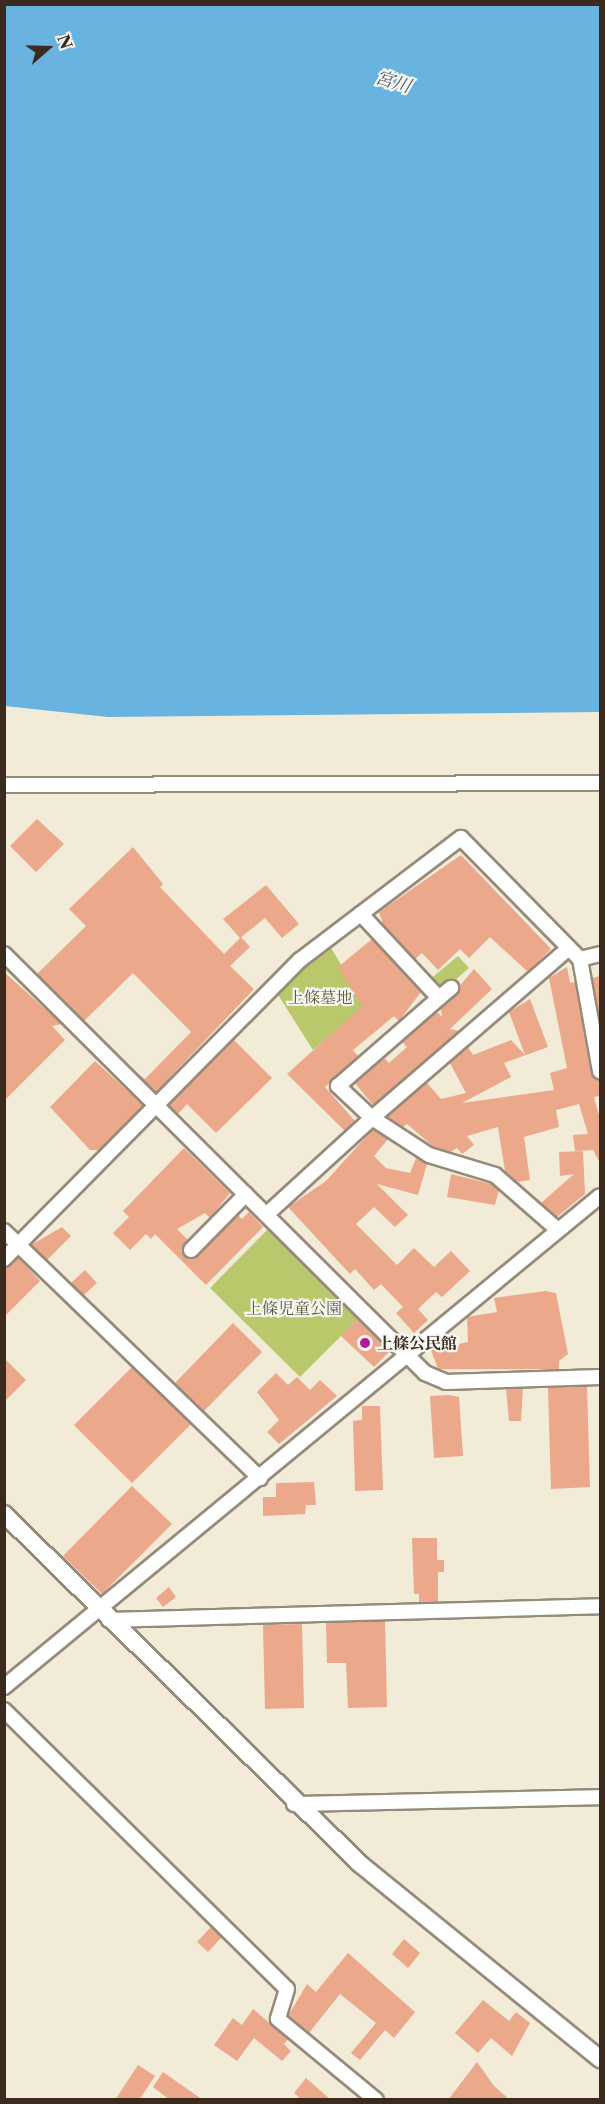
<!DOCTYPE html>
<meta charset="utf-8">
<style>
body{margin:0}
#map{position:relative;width:605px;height:2104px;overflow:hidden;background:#f1ebd8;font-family:"Libre Caslon Text","Noto Serif JP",serif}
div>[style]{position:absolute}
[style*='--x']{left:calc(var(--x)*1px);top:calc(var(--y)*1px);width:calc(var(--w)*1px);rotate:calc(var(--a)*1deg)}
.green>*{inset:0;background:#b8c86a}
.water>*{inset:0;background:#69b3e1}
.building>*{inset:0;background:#eca88b}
.roads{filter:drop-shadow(2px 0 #968a7b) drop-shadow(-2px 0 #968a7b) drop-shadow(0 2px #968a7b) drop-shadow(0 -2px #968a7b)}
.minor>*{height:14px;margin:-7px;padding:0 7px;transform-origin:7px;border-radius:7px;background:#fff}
.tertiary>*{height:16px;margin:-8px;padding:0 8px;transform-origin:8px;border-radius:8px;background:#fff}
.dots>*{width:16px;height:16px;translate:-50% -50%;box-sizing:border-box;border:3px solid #f6f6f2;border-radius:50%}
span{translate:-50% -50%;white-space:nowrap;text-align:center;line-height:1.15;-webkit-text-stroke:4.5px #f6f6f2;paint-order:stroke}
.park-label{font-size:16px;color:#605935}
.poi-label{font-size:16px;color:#3b2a1e;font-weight:700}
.left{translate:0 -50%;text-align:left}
.water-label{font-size:18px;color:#4b5a62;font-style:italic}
.frame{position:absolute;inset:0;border:6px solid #3b2a1e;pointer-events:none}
.north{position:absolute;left:18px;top:18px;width:60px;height:60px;-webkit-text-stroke:4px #f6f6f2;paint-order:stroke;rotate:70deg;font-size:16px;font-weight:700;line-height:24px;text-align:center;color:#3b2a1e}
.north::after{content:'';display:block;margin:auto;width:21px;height:27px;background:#3b2a1e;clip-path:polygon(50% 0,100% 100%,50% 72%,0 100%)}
</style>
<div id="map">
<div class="green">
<i style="clip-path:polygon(330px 946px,365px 1005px,313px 1050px,275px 990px)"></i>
<i style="clip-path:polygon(458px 956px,469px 968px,439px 994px,428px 981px)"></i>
<i style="clip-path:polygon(272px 1225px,363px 1314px,300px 1377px,210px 1288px)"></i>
</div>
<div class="water">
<i style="clip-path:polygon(5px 4px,600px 5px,600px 712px,108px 717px,5px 706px)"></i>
</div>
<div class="building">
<i style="clip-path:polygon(37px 819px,64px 844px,36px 872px,10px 846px)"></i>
<i style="clip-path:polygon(133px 847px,163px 884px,160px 887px,224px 954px,241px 937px,250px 947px,230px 966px,254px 989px,156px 1092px,135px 1072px,145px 1079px,191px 1032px,133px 973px,84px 1021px,37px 974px,86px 926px,69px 909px)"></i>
<i style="clip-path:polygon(461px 855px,551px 949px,528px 972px,490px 937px,469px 958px,460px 949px,438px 970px,422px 953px,415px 959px,383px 924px,379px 912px)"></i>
<i style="clip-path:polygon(266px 885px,299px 924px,282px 938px,265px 918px,240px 938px,223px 919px)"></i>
<i style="clip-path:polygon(372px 939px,421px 992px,399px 1021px,394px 1016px,353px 1050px,358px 1056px,325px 1087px,355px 1121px,345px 1131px,287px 1074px,362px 1006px,338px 967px)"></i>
<i style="clip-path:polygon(567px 967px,570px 983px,575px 982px,591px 1073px,600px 1080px,600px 1096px,594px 1097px,600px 1119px,600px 1163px,593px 1150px,575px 1151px,573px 1135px,588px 1134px,579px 1104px,556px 1110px,559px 1127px,524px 1137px,530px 1180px,517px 1182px,505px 1171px,498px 1127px,467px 1136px,474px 1145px,462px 1154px,457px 1148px,451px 1152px,434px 1147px,407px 1124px,403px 1127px,387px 1117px,427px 1083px,441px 1099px,466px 1093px,450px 1063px,468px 1047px,473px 1055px,511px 1040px,525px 1055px,509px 1012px,530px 999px,548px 1047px,504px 1063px,511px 1077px,462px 1103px,554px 1090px,550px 1073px,567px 1068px,549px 978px)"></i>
<i style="clip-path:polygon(474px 969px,492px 989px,450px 1029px,459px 1031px,373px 1105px,355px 1083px,384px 1058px,389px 1063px,407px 1047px,402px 1042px,437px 1012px,442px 1017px,441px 1008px)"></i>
<i style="clip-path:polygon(4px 972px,62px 1024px,52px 1026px,65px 1040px,4px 1101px)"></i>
<i style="clip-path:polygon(600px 976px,600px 1023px,592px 978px)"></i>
<i style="clip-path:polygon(234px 1040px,272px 1078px,216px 1133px,187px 1104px,178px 1114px,169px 1105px)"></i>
<i style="clip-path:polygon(95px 1061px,143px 1105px,99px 1150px,90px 1150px,50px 1107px)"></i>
<i style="clip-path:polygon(373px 1129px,388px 1139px,374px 1156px,386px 1168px,410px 1173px,416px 1158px,427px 1164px,418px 1195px,377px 1184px,408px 1215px,395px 1227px,374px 1207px,356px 1224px,397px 1265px,414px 1248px,434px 1267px,451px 1251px,470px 1271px,442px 1297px,436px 1292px,418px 1309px,428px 1320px,414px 1333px,396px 1313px,403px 1307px,381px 1284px,374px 1290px,355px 1269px,350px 1274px,288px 1207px,326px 1181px)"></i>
<i style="clip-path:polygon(184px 1148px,230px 1193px,210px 1218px,205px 1213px,177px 1229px,188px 1240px,184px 1256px,197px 1257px,238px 1215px,242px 1219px,249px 1212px,263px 1227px,206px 1285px,155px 1234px,151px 1239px,146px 1234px,130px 1250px,113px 1233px,129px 1217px,123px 1211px)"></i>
<i style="clip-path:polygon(583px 1151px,585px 1194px,557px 1217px,541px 1203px,574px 1174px,560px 1176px,559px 1152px)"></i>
<i style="clip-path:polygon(451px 1174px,491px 1184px,499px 1190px,495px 1205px,447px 1197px)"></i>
<i style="clip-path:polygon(62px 1227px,71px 1236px,47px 1260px,31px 1245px)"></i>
<i style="clip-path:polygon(18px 1257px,40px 1281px,5px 1316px,4px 1268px)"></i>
<i style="clip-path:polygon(85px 1270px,97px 1283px,84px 1295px,71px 1283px)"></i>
<i style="clip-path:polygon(546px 1291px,556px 1293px,568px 1354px,559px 1361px,559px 1369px,438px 1369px,431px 1350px,468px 1342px,467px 1317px,497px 1312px,494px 1298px)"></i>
<i style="clip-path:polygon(357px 1319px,390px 1351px,374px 1367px,341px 1336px)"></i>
<i style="clip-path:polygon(233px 1323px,262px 1352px,204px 1411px,175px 1383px)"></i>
<i style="clip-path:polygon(4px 1358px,26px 1380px,4px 1402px)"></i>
<i style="clip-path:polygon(132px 1367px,191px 1424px,132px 1483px,74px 1425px)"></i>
<i style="clip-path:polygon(276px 1373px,288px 1385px,297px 1377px,310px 1390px,320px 1380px,337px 1396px,279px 1444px,267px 1432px,279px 1420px,257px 1392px)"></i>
<i style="clip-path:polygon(587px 1386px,590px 1487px,551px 1489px,548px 1388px)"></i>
<i style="clip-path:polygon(523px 1388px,521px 1421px,509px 1421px,506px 1389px)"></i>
<i style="clip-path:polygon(449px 1395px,459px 1397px,463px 1456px,434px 1458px,430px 1396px)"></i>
<i style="clip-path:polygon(362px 1406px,380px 1406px,383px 1490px,355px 1491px,353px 1421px,362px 1420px)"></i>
<i style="clip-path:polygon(314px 1482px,316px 1505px,306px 1505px,305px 1514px,263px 1516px,263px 1497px,276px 1497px,276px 1483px)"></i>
<i style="clip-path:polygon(132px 1486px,172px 1524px,102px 1594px,63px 1556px)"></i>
<i style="clip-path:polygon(412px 1538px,437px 1538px,437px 1560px,444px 1560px,444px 1572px,438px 1572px,438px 1602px,419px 1602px,419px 1594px,414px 1594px)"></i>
<i style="clip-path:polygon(169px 1587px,176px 1597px,163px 1607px,156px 1598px)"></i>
<i style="clip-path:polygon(385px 1621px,387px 1707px,348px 1708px,346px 1663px,327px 1663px,326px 1623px)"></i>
<i style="clip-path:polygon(302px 1624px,304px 1708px,265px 1709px,263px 1625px)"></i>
<i style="clip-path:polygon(211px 1927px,222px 1937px,208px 1952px,197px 1942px)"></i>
<i style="clip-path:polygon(404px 1939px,420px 1953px,408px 1968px,392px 1954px)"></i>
<i style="clip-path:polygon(348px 1953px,415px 2012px,394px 2038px,385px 2030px,360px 2060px,351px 2053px,376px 2023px,340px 1994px,309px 2033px,288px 2016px,307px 1984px,316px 1992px)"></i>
<i style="clip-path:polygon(483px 2000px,509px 2021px,516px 2012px,530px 2023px,512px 2056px,491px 2038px,478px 2053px,455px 2033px)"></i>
<i style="clip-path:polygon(253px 2009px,288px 2039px,284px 2044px,291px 2051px,282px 2061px,254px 2038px,237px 2061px,214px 2045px,233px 2018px,242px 2025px)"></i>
<i style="clip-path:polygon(477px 2062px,494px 2086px,510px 2100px,448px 2100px)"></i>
<i style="clip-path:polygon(138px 2065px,155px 2076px,139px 2100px,115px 2100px)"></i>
<i style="clip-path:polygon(163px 2072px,203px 2100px,170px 2100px,153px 2087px)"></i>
<i style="clip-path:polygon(306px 2078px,331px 2100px,302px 2100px,294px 2093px)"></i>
</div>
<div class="roads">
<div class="minor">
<i style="--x:4;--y:785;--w:596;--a:-0.19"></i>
<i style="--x:4;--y:954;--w:594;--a:44.86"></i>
<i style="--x:425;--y:1373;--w:23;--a:23"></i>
<i style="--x:446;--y:1382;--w:154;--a:-1.9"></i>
<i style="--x:580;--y:959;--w:114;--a:79.9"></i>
<i style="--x:439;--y:998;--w:16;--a:-40"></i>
<i style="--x:267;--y:1214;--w:142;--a:-42.4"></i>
<i style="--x:372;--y:1118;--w:47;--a:-136.7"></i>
<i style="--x:338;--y:1086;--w:134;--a:-41.1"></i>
<i style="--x:439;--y:998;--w:115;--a:-132.9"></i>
<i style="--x:558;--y:1230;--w:84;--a:-138.9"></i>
<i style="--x:495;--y:1175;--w:69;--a:-163.1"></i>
<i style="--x:429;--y:1155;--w:68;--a:-147"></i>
<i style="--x:372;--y:1118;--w:259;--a:-40.8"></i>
<i style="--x:4;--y:1231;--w:356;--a:44"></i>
<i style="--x:191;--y:1250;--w:78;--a:-45.5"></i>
<i style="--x:4;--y:1259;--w:421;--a:-45.3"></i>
<i style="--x:300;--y:960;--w:202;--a:-37.2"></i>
<i style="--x:461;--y:838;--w:170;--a:45.5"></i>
<i style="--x:580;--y:959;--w:21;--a:-14"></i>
<i style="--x:109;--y:1620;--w:491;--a:-1.6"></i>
<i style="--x:4;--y:1687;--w:772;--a:-39.48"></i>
<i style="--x:4;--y:1710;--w:397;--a:44.6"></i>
<i style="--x:287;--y:1989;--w:31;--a:107"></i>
<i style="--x:278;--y:2019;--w:127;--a:39.6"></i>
<i style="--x:294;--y:1804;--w:306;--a:-1.3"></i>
</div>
<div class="tertiary">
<i style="--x:4;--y:1514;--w:498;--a:44.5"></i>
<i style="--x:359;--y:1863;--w:311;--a:39.1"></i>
</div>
</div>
<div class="dots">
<i style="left:365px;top:1343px;background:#b5179e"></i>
</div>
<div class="park-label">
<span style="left:320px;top:997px">上條墓地</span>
<span style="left:294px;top:1308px">上條児童公園</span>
</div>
<div class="poi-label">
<span class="left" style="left:377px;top:1343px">上條公民館</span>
</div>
<div class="water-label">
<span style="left:393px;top:82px;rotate:17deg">宮川</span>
</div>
<div class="frame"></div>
<div class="north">N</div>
</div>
